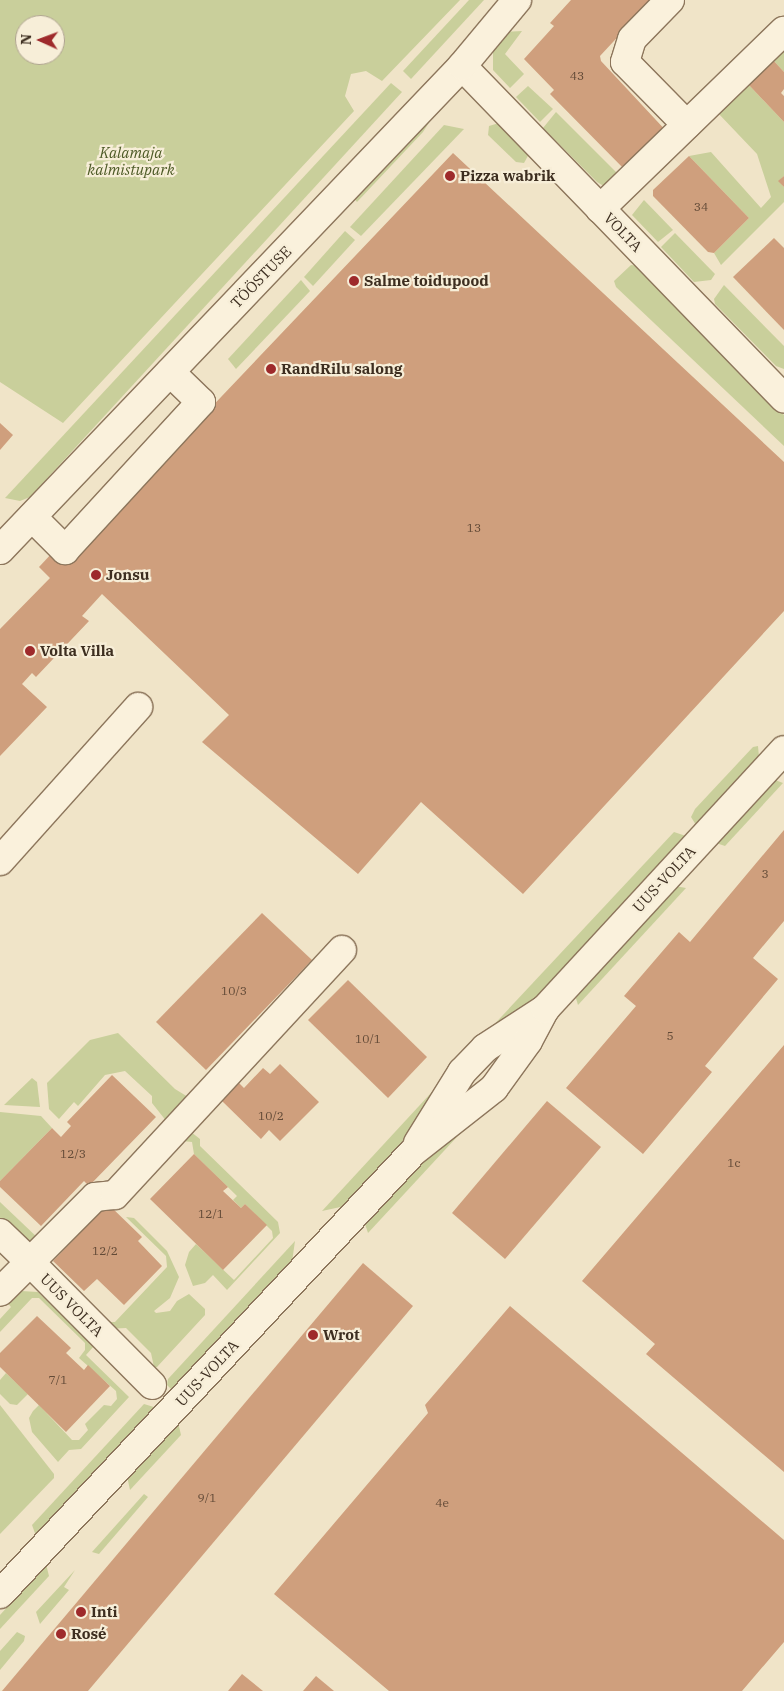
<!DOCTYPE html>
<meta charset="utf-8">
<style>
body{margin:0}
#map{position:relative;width:784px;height:1691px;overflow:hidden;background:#f0e4c8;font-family:"IBM Plex Serif",serif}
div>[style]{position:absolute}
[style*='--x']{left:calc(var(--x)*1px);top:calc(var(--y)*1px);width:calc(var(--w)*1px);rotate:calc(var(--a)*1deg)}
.green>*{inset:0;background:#c9cf9b}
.building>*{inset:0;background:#cf9f7d}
.roads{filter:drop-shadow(1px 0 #8d765c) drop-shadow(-1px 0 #8d765c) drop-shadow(0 1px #8d765c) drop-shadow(0 -1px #8d765c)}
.minor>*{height:28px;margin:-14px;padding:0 14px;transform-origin:14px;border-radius:14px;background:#faf1dc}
.dots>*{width:14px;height:14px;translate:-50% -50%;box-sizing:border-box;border:2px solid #f7eed8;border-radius:50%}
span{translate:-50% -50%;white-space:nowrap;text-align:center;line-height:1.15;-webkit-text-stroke:4.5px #f7eed8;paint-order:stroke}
.number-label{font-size:12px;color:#624a37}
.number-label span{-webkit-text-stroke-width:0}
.park-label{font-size:15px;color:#4d5a26;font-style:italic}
.poi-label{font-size:15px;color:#3d2e20;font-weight:700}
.left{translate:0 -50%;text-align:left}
.street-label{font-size:15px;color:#3d2e20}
.north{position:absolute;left:15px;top:15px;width:50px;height:50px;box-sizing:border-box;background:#f7eed8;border:1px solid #ada18e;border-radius:50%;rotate:272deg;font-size:14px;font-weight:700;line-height:20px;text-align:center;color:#3d2e20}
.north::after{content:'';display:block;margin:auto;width:18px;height:22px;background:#9e2a2b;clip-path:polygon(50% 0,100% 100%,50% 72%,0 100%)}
</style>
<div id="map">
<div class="green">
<i style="clip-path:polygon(evenodd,0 0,460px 0,382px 81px,366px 71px,351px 74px,345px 96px,354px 111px,63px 423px,0 382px,0 0,25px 25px,55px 25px,55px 55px,25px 55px,25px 25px)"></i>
<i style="clip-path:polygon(469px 0,484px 0,411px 79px,403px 71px)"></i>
<i style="clip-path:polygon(522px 31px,505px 54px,524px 74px,510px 88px,493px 70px,493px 49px,505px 32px)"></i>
<i style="clip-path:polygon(784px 49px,784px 72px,773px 60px)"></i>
<i style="clip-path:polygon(391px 83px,402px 92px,30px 497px,20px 501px,5px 498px)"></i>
<i style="clip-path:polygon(748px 84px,784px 122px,784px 176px,779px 181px,784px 187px,784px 202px,721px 265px,714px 253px,749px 218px,689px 156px,711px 152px,761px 208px,771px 197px,757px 154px,717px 112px)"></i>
<i style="clip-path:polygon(528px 86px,553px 109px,540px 122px,516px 97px)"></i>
<i style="clip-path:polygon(556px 112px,623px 179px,607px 188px,597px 182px,543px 128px)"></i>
<i style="clip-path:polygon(432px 118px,423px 132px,357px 202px,352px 196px)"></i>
<i style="clip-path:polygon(499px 123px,529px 154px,524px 163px,516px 162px,488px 135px,489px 126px)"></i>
<i style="clip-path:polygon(444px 125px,464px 129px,361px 236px,350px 227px)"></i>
<i style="clip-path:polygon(644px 200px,673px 230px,658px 242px,632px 215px)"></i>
<i style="clip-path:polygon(345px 231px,355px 240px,313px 286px,304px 277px)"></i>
<i style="clip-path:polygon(675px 233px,715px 274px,711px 280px,694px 282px,661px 247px)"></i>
<i style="clip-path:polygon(631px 265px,640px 266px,784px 415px,784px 446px,616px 287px,614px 281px)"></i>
<i style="clip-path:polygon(301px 280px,310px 291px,236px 369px,228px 359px)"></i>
<i style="clip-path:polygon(724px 285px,784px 346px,784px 369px,776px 366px,715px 304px,714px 299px)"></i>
<i style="clip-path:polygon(758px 746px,759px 757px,696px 825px,691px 817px,695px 809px,753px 747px)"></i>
<i style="clip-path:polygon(775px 780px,783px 783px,725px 846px,716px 843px)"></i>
<i style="clip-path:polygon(674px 832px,686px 836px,525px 1009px,474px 1046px)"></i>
<i style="clip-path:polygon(675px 886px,686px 888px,578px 1005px,575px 995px)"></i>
<i style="clip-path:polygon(118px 1033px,175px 1089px,188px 1097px,191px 1132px,200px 1139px,200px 1146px,278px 1222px,280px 1233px,227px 1290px,213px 1275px,205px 1283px,193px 1286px,185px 1265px,189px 1252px,196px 1244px,234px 1280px,273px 1238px,272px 1231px,245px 1204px,241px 1208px,233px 1200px,237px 1196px,194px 1154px,192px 1142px,182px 1141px,152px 1103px,152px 1096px,125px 1071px,105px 1075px,78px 1106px,74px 1102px,59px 1119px,49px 1109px,47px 1083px,90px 1040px)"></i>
<i style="clip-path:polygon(455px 1067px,412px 1133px,345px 1206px,322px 1211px)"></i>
<i style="clip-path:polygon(32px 1078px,37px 1082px,40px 1107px,4px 1105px)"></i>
<i style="clip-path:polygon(0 1112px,41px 1116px,52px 1128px,0 1181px)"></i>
<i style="clip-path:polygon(480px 1112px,368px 1233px,364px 1221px,430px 1149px)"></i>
<i style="clip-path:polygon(0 1202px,40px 1240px,28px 1243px,0 1226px)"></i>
<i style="clip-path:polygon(126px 1217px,134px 1218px,167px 1251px,179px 1277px,170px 1298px,154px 1311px,156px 1313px,170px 1311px,177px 1301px,189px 1294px,205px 1309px,205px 1315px,157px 1367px,154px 1367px,151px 1353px,126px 1328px,106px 1329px,108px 1322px,115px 1322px,167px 1267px,166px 1256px)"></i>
<i style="clip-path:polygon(295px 1241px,292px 1262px,173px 1391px,167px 1385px,168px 1379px)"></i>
<i style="clip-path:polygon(21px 1291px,38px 1292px,94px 1346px,86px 1355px,129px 1397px,81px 1449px,69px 1450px,58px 1462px,32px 1432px,29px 1418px,33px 1411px,39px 1405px,72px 1440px,79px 1440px,88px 1430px,85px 1424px,104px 1405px,111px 1406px,117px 1399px,116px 1391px,79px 1358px,85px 1350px,85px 1343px,39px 1298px,32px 1298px,0 1332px,0 1319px,11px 1307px,4px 1299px)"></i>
<i style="clip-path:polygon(6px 1373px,28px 1394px,17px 1405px,10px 1404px,0 1394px,0 1380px)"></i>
<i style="clip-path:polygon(144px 1404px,157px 1408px,37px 1539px,32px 1525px)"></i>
<i style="clip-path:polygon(0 1405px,54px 1474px,54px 1478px,0 1534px)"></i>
<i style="clip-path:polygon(178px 1422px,181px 1435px,130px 1490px,127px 1476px)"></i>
<i style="clip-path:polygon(144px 1494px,148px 1497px,99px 1554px,92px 1552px)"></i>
<i style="clip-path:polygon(46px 1564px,49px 1576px,0 1629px,0 1615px)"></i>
<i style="clip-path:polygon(75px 1570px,64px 1587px,69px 1590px,40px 1624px,36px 1612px)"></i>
<i style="clip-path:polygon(17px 1632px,25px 1636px,24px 1641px,0 1670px,0 1651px)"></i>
</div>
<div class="building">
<i style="clip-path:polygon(571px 0,652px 0,600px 56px,601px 61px,669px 134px,629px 174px,550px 94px,554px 90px,524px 59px,554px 26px,550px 23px)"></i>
<i style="clip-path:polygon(773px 60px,784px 72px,784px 89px,781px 93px,784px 96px,784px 122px,748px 84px)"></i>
<i style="clip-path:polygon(453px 153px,784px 462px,784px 611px,523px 894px,421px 802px,358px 874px,202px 742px,229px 715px,102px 594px,82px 616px,89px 621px,36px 677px,32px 673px,22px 684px,47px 707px,0 756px,0 629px,50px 578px,39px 567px,54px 551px,65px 561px)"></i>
<i style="clip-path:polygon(689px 156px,749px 218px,714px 253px,708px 252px,653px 196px,653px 190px)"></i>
<i style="clip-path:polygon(784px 176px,784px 187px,778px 181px)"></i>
<i style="clip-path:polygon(774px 238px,784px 248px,784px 330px,733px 277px)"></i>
<i style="clip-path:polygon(0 423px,13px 435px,0 450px)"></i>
<i style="clip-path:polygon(784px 830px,784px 921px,753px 958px,778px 979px,705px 1066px,712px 1072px,643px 1154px,566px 1088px,636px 1006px,624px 996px,679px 932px,690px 942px)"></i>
<i style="clip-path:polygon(262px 913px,312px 960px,206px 1070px,156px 1022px)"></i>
<i style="clip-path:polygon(348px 980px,427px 1057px,388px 1098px,308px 1020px)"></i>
<i style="clip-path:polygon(784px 1045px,784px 1472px,646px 1354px,655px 1344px,582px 1281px)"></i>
<i style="clip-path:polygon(280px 1064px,319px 1102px,280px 1141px,269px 1130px,261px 1139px,222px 1101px,239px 1083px,244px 1088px,263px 1068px,270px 1074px)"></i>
<i style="clip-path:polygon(112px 1075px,156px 1117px,89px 1186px,84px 1181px,41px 1226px,0 1187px,0 1181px,52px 1128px,61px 1137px,71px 1126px,67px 1122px)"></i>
<i style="clip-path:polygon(547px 1101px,601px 1147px,505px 1259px,452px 1213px)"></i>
<i style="clip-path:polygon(194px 1154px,228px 1187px,223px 1191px,241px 1208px,245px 1204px,267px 1225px,223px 1270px,150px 1199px)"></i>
<i style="clip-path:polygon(108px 1204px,142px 1237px,138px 1241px,162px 1266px,124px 1305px,97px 1279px,84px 1291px,53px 1261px)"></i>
<i style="clip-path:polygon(363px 1263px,413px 1306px,88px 1691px,2px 1691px)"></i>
<i style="clip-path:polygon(510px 1306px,784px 1540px,784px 1642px,742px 1691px,389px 1691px,274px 1594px,428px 1413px,425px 1405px)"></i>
<i style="clip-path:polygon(37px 1316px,71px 1348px,66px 1353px,84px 1370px,88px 1365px,110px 1386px,66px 1432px,0 1367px,0 1353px)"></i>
<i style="clip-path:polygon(242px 1674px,263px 1691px,228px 1691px)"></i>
<i style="clip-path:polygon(316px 1676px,334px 1691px,303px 1691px)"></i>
</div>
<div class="roads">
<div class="minor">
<i style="--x:670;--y:0;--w:54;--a:134.3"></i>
<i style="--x:632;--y:39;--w:24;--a:107"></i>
<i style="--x:625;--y:62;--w:88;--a:45.5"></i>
<i style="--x:462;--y:66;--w:463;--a:45.9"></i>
<i style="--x:600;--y:209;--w:256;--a:-44.1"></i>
<i style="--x:32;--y:517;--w:47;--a:45"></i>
<i style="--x:65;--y:550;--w:201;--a:-47.4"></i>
<i style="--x:201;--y:402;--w:43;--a:-135.9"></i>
<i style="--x:0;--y:550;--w:669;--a:-46.33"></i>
<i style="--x:462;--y:66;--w:86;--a:-50.2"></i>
<i style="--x:0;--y:861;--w:207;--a:-48.1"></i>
<i style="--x:418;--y:1143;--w:84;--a:-58.2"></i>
<i style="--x:462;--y:1072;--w:33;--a:-46"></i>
<i style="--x:485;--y:1048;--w:72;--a:-33"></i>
<i style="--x:0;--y:1233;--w:42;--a:44"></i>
<i style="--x:30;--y:1262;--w:42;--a:135"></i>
<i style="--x:152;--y:1385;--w:173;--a:-134.8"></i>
<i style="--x:30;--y:1262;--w:92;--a:-45"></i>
<i style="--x:95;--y:1197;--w:20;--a:-6"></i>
<i style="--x:115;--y:1195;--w:334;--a:-47.2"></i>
<i style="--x:0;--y:1594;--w:606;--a:-46.94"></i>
<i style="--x:414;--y:1151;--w:102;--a:-38.2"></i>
<i style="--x:494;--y:1088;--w:58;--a:-54.1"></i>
<i style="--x:528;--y:1041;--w:36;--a:-62"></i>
<i style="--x:545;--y:1009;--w:352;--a:-47.3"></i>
</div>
</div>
<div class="dots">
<i style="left:450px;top:176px;background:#9e2a2b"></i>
<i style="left:354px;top:281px;background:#9e2a2b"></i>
<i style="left:271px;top:369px;background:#9e2a2b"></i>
<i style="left:96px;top:575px;background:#9e2a2b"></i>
<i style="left:30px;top:651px;background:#9e2a2b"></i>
<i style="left:313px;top:1335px;background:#9e2a2b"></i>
<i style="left:81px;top:1612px;background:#9e2a2b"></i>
<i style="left:61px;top:1634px;background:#9e2a2b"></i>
</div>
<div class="number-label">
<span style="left:577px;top:76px">43</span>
<span style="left:701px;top:207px">34</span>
<span style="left:474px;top:528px">13</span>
<span style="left:765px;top:874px">3</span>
<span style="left:234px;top:991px">10/3</span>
<span style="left:670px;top:1036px">5</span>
<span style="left:368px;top:1039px">10/1</span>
<span style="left:271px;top:1116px">10/2</span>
<span style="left:73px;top:1154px">12/3</span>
<span style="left:734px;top:1163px">1c</span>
<span style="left:211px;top:1214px">12/1</span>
<span style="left:105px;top:1251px">12/2</span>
<span style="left:58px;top:1380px">7/1</span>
<span style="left:207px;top:1498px">9/1</span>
<span style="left:442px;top:1503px">4e</span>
</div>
<div class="park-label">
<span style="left:131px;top:161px">Kalamaja<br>kalmistupark</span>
</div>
<div class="poi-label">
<span class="left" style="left:460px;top:176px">Pizza wabrik</span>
<span class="left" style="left:364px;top:281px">Salme toidupood</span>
<span class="left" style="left:281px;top:369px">RandRilu salong</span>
<span class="left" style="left:106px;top:575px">Jonsu</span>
<span class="left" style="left:40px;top:651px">Volta Villa</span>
<span class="left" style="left:323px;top:1335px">Wrot</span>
<span class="left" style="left:91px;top:1612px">Inti</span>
<span class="left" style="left:71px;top:1634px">Rosé</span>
</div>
<div class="street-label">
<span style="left:623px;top:232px;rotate:46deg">VOLTA</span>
<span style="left:261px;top:277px;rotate:-46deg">TÖÖSTUSE</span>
<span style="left:664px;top:879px;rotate:-47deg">UUS-VOLTA</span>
<span style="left:72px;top:1305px;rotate:45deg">UUS VOLTA</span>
<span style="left:207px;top:1373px;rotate:-47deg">UUS-VOLTA</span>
</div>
<div class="north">N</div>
</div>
